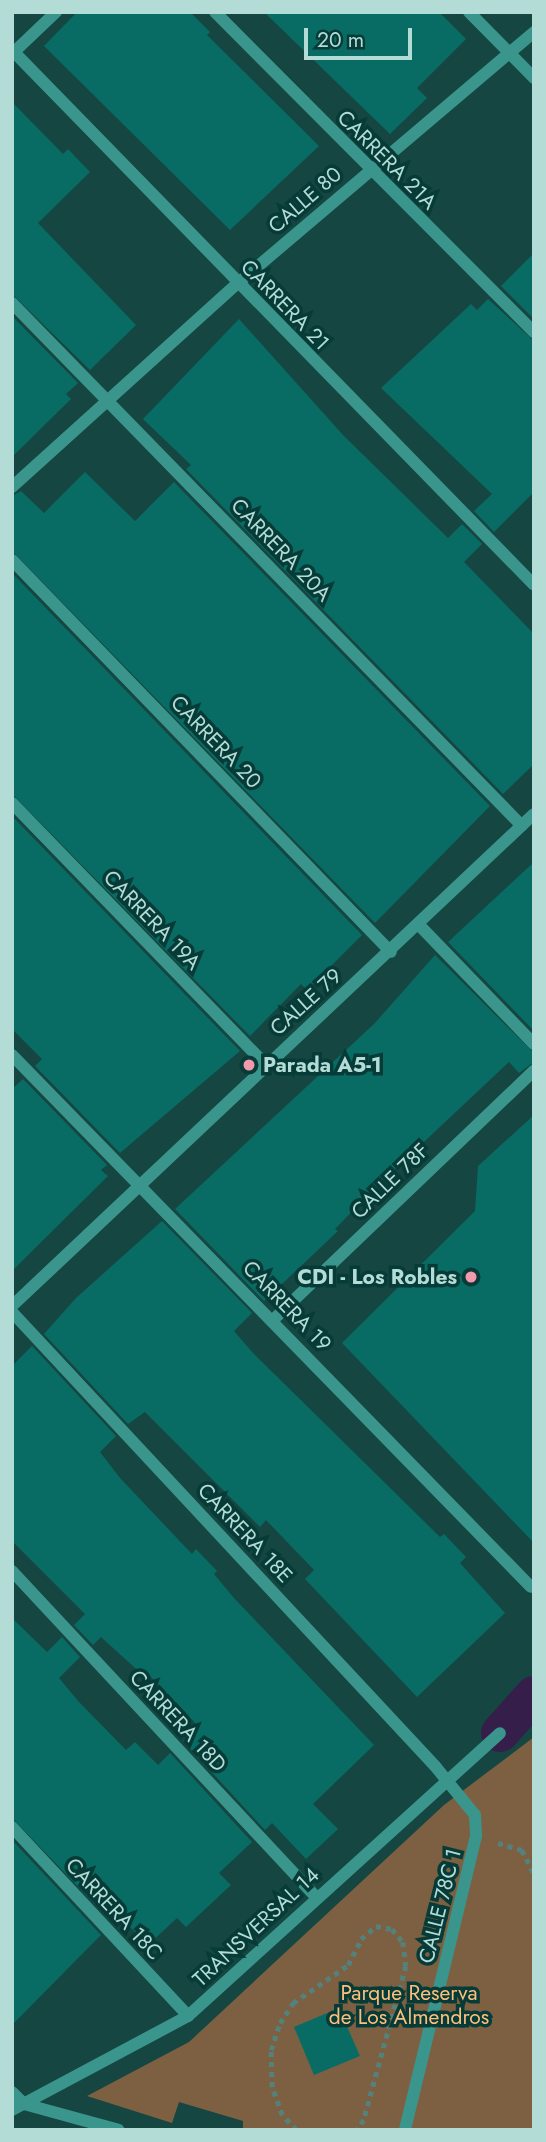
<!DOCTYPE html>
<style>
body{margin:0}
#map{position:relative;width:546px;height:2142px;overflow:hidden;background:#154641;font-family:Jost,sans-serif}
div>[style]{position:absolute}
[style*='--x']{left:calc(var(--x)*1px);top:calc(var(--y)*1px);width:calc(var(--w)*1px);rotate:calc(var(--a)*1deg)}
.green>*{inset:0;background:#7d6042}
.canal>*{height:38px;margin:-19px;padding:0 19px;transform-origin:19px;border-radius:19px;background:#361e4b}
.building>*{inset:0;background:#086c64}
.path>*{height:4.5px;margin-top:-2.25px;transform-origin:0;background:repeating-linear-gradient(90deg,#53817c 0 5px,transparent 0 10px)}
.minor>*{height:12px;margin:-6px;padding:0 6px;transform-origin:6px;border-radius:6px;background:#3a968d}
.dots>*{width:19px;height:19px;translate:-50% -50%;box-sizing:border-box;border:4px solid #073b37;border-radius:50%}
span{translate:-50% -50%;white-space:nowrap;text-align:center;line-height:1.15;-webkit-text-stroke:7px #073b37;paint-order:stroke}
.street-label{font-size:21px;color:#b3dcd7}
.poi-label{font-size:21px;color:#b3dcd7;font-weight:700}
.left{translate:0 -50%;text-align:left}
.right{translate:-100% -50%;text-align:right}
.park-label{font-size:21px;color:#ffbf7c}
.frame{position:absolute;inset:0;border:14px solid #b3dcd7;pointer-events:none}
.scale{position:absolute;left:304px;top:28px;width:108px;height:32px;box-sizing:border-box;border:4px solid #b3dcd7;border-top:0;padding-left:9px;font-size:21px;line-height:24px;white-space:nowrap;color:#b3dcd7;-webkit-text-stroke:5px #073b37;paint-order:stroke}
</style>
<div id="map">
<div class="green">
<i style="clip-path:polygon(534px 1737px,534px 2130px,243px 2130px,243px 2121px,179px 2102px,172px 2123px,87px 2096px,189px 2042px,444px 1805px)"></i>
</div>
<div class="canal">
<i style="--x:500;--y:1733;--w:51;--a:-48.2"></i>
</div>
<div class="building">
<i style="clip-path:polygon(77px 12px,190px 12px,210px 32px,207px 35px,319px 146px,230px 230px,44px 46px)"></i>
<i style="clip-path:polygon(264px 12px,439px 12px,466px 39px,417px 88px,427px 98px,390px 134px)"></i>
<i style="clip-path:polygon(12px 102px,63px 154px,68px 149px,90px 172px,38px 223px,136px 325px,90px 370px,12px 294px)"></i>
<i style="clip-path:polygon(534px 253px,534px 319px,501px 286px)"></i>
<i style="clip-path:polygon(488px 299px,534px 341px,534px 492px,494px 532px,474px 511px,492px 494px,381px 388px,471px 304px,477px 310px)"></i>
<i style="clip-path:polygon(12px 316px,78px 383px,66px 394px,71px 399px,12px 457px)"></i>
<i style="clip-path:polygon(239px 319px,343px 435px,448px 538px,462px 524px,482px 544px,464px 562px,534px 634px,534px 764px,503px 794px,186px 469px,191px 465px,143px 419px)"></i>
<i style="clip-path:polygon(85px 472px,135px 521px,174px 482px,490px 806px,375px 923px,12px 551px,12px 496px,21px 491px,44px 513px)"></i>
<i style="clip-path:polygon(12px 573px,362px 935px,307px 990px,301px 984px,250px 1036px,12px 794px)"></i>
<i style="clip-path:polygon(12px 816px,240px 1051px,120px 1153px,35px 1066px,42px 1059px,12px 1029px)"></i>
<i style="clip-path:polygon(534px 862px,534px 1031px,448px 942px)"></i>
<i style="clip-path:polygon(435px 955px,534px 1053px,534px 1062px,519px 1073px,509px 1062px,377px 1186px,335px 1229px,338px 1231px,264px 1301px,175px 1209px,375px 1023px)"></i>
<i style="clip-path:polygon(23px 1079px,107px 1165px,101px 1170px,108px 1176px,12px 1271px,12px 1089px)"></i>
<i style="clip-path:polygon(534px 1115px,534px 1543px,342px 1343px,475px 1211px,478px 1166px)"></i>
<i style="clip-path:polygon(162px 1221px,252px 1313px,234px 1331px,253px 1353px,440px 1537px,444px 1534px,466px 1557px,460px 1563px,505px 1613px,417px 1697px,305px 1579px,314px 1570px,266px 1520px,260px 1527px,145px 1412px,128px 1424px,44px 1334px,76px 1298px)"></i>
<i style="clip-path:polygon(32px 1346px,116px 1436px,100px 1452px,120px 1478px,192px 1554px,196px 1549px,217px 1571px,214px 1574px,234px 1598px,374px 1745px,313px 1804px,338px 1829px,306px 1859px,272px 1823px,265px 1830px,183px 1741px,199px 1727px,150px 1676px,147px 1679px,101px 1637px,93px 1645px,74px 1625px,85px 1614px,12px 1541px,12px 1366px)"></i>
<i style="clip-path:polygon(12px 1618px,47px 1652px,62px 1637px,80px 1657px,59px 1678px,79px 1702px,126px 1750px,135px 1742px,158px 1765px,170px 1753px,252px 1842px,219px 1873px,231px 1885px,186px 1927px,177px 1918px,148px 1945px,120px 1917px,113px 1923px,12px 1818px)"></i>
<i style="clip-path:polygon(12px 1840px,101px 1935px,12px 2025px)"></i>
<i style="clip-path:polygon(339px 2008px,360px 2056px,314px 2075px,294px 2027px)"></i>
</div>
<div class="path">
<i style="--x:498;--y:1843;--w:25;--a:16"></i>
<i style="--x:522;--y:1850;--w:27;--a:63"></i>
<i style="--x:296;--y:2130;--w:21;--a:-133"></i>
<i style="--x:282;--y:2115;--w:30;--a:-110"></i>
<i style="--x:272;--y:2087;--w:37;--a:-92"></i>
<i style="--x:271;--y:2050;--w:28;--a:-72"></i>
<i style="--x:280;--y:2023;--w:24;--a:-57"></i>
<i style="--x:293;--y:2003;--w:67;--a:-34.6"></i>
<i style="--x:348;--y:1965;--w:29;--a:-63"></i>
<i style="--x:361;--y:1939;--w:20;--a:-41"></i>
<i style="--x:376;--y:1926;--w:16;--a:11"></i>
<i style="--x:392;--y:1929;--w:17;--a:50"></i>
<i style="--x:403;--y:1942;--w:24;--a:83"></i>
<i style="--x:406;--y:1966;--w:160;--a:105.3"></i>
<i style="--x:364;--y:2120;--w:12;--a:125"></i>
</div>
<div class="minor">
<i style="--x:215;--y:12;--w:452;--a:45.1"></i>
<i style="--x:469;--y:12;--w:93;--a:45.4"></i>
<i style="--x:12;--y:50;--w:747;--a:45.7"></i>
<i style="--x:14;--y:52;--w:58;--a:-43.6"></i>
<i style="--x:12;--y:303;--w:730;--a:45.72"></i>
<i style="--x:12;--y:487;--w:303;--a:-42.1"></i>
<i style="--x:237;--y:284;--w:390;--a:-40.3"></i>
<i style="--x:12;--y:560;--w:545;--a:45.97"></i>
<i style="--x:12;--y:803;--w:363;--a:45.9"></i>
<i style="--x:420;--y:926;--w:164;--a:46"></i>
<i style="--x:12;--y:1055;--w:743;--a:45.71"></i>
<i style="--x:12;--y:1306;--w:717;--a:-43.31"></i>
<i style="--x:12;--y:1312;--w:621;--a:47.02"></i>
<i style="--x:435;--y:1766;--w:63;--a:50.8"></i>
<i style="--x:475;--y:1815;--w:21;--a:87"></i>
<i style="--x:476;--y:1836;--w:302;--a:103.6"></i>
<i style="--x:273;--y:1320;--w:361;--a:-43.7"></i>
<i style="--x:12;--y:1571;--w:446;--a:47"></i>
<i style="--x:12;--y:1827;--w:258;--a:47"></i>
<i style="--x:12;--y:2092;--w:17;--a:45"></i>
<i style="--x:24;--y:2104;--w:98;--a:15.3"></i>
<i style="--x:12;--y:2110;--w:200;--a:-28.1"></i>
<i style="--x:188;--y:2016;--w:421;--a:-42.2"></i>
</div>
<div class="dots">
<i style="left:249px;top:1065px;background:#f29aac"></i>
<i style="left:471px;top:1277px;background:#f29aac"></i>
</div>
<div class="street-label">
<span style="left:387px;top:160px;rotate:45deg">CARRERA 21A</span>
<span style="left:305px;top:200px;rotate:-41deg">CALLE 80</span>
<span style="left:285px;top:305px;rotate:46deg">CARRERA 21</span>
<span style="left:281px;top:550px;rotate:46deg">CARRERA 20A</span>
<span style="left:216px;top:742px;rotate:46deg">CARRERA 20</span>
<span style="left:152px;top:920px;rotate:46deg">CARRERA 19A</span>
<span style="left:306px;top:1002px;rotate:-42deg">CALLE 79</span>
<span style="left:390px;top:1181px;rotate:-44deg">CALLE 78F</span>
<span style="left:287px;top:1306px;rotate:46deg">CARRERA 19</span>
<span style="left:245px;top:1533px;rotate:47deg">CARRERA 18E</span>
<span style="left:178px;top:1721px;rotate:47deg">CARRERA 18D</span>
<span style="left:440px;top:1906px;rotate:-76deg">CALLE 78C 1</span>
<span style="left:114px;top:1909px;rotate:47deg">CARRERA 18C</span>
<span style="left:256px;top:1927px;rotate:-43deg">TRANSVERSAL 14</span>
</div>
<div class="poi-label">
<span class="left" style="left:263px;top:1065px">Parada A5-1</span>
<span class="right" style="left:457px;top:1277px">CDI - Los Robles</span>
</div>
<div class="park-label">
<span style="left:409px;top:2005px">Parque Reserva<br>de Los Almendros</span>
</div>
<div class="frame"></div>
<div class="scale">20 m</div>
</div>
